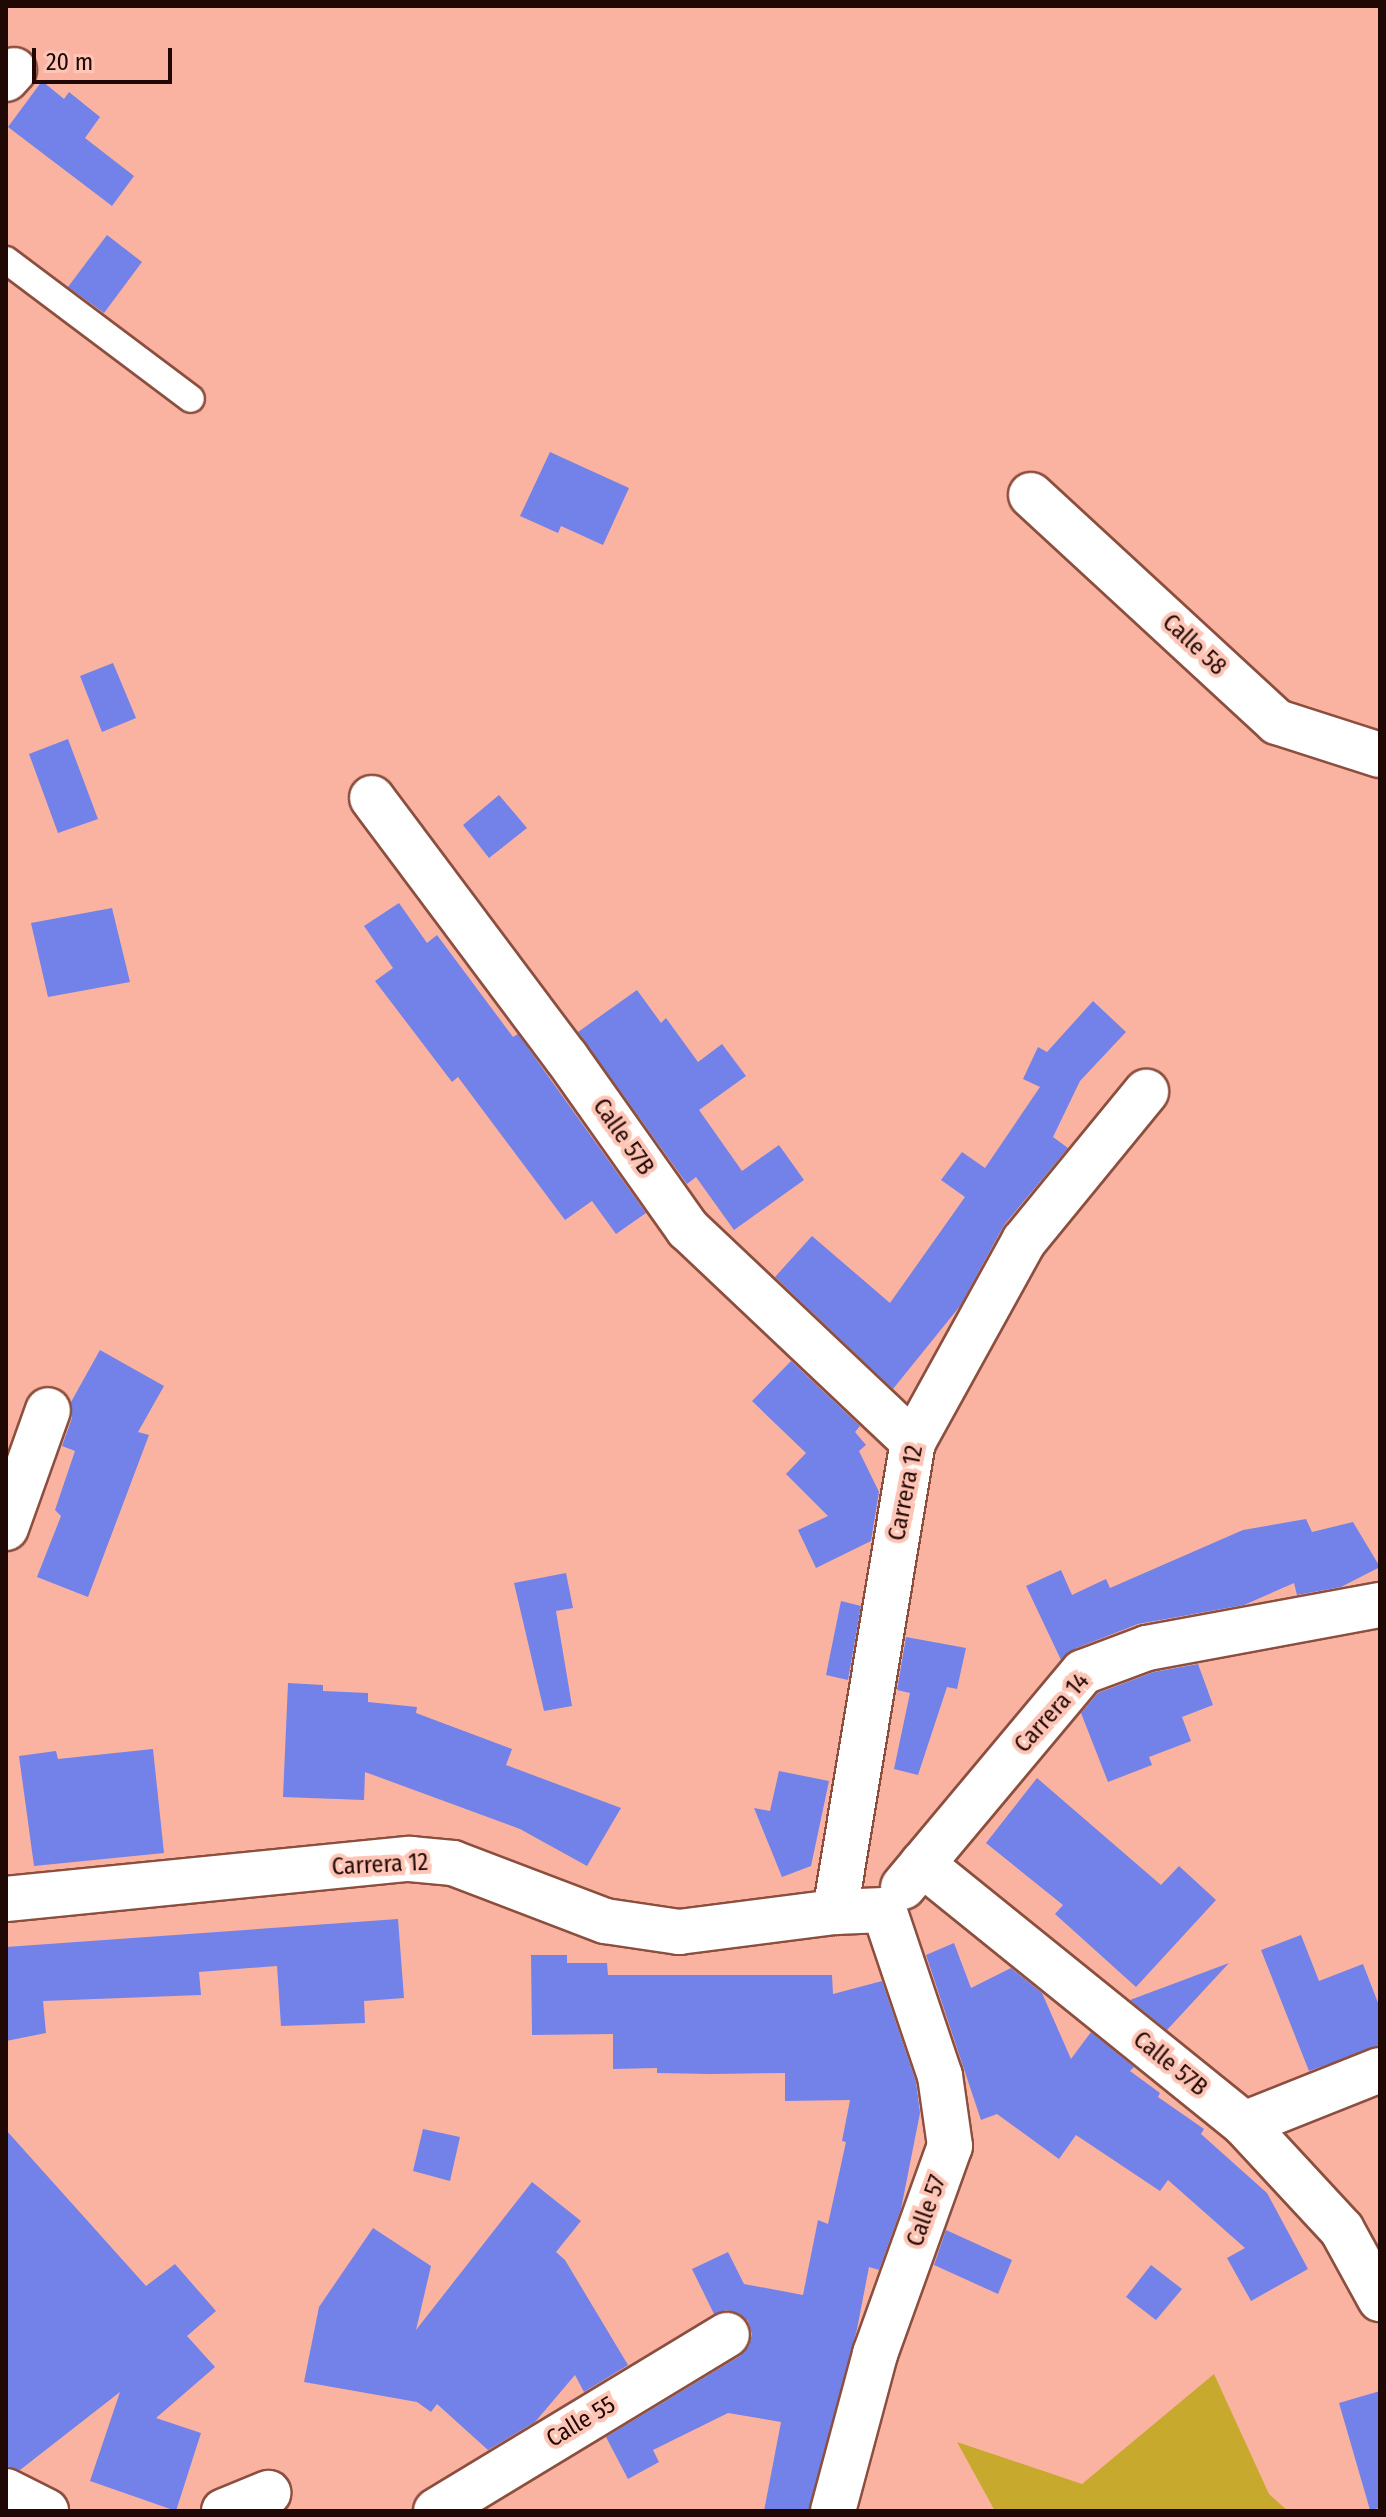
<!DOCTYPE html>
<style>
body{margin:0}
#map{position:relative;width:1386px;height:2517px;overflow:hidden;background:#fab3a1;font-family:"Fira Sans Condensed",sans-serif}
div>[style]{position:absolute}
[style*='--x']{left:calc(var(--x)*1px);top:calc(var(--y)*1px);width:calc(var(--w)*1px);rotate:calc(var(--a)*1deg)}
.green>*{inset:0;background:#c7a92d}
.building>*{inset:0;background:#7382e8}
.roads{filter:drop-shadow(2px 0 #8c4f3f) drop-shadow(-2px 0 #8c4f3f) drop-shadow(0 2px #8c4f3f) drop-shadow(0 -2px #8c4f3f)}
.service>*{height:26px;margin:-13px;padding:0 13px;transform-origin:13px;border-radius:13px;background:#fff}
.minor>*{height:44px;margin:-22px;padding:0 22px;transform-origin:22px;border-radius:22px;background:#fff}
span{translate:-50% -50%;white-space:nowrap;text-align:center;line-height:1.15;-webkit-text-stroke:8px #fec5b6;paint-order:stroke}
.street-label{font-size:24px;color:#200804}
.frame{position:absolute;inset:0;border:8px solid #200804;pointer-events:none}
.scale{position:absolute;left:32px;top:48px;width:140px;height:36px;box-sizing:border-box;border:4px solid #200804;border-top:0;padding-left:10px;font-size:24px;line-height:28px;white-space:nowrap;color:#200804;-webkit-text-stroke:6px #fec5b6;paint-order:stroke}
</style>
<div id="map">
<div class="green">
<i style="clip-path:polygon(1214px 2374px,1269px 2494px,1288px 2511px,995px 2511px,957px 2442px,1082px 2484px)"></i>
</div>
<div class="building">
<i style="clip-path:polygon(42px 81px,64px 99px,69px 92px,100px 117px,85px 138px,134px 176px,112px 206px,8px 127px)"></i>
<i style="clip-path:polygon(107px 235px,142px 262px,104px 313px,68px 287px)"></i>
<i style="clip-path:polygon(550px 452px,629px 488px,603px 545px,561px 526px,558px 533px,520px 516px)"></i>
<i style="clip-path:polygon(113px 663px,136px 718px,102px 732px,80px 676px)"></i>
<i style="clip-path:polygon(68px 739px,98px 819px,58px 833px,29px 754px)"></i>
<i style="clip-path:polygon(499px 795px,527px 828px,489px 858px,463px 825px)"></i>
<i style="clip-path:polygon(399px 903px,427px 943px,437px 935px,513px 1037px,518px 1034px,646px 1213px,616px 1234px,592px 1201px,565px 1220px,458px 1077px,452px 1082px,375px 981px,393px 968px,364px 926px)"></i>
<i style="clip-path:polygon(112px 908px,130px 982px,48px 997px,31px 923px)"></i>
<i style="clip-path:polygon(637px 990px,661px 1023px,666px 1018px,698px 1062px,722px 1044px,746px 1076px,699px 1110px,742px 1171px,779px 1145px,804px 1180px,734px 1230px,696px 1177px,687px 1184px,578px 1032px)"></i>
<i style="clip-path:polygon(1093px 1001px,1126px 1032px,1080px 1081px,1053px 1137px,1068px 1148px,1004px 1225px,960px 1306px,893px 1389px,775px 1277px,812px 1236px,890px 1303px,965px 1197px,941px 1180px,962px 1152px,985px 1168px,1040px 1087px,1023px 1079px,1038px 1047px,1047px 1052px)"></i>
<i style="clip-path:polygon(100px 1350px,164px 1386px,138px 1432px,149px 1435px,88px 1597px,37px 1577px,61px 1516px,55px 1510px,75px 1451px,62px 1446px,72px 1418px,71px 1402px)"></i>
<i style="clip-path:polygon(791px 1361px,860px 1426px,855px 1432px,866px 1445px,859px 1451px,879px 1492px,871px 1541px,816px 1568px,798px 1530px,828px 1516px,786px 1474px,806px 1453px,752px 1401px)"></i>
<i style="clip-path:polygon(1306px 1519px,1312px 1532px,1353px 1522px,1380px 1567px,1341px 1587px,1297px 1595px,1294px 1583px,1244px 1605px,1138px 1624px,1074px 1649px,1061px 1660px,1026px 1586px,1061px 1570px,1072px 1595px,1106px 1579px,1110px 1588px,1243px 1530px)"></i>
<i style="clip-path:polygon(566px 1573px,573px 1608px,556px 1611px,572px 1706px,544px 1711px,514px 1583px)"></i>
<i style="clip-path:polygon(841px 1601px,861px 1606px,848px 1680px,826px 1675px)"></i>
<i style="clip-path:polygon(906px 1637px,966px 1648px,957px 1689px,947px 1687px,918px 1775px,894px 1769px,910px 1693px,897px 1690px)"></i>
<i style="clip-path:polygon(1198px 1664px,1213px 1705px,1182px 1717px,1191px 1741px,1149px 1757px,1152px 1765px,1108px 1782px,1081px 1713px,1098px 1693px,1154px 1672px)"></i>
<i style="clip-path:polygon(288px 1683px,323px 1685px,323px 1691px,368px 1693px,368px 1702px,417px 1707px,416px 1713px,512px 1749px,506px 1765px,621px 1808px,587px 1866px,520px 1829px,365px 1772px,364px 1800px,283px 1797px)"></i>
<i style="clip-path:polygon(153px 1749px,164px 1853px,34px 1866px,19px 1756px,56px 1751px,58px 1759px)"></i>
<i style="clip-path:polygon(779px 1771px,829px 1781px,811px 1866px,782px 1877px,754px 1808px,770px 1811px)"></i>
<i style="clip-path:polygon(1037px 1778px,1161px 1885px,1179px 1866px,1216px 1900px,1136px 1987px,1055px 1914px,1063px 1905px,986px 1843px)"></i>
<i style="clip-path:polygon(398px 1919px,404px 1998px,364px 2001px,365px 2023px,281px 2026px,277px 1966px,199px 1972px,201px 1995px,43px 2001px,46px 2033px,6px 2041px,6px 1947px)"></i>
<i style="clip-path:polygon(1301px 1935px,1319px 1981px,1363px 1964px,1380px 2008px,1380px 2046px,1309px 2071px,1261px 1950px)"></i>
<i style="clip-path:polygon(954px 1943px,971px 1988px,1011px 1968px,1042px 1993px,1071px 2059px,1091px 2032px,1134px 2067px,1130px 2071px,1160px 2093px,1158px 2097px,1204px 2129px,1201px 2134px,1267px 2193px,1308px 2269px,1251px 2301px,1227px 2258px,1245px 2248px,1168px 2180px,1160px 2191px,1076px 2135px,1059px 2159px,997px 2114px,981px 2120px,926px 1955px)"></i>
<i style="clip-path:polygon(531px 1955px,567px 1955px,567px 1963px,607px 1963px,608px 1975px,832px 1975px,833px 1994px,882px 1981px,916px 2082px,920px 2113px,901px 2209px,879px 2270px,869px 2267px,857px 2329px,809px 2511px,764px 2511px,781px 2422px,728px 2413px,653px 2450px,659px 2462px,628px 2479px,606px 2437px,740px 2356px,749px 2346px,752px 2334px,748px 2321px,740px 2314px,727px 2310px,714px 2314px,692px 2269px,728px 2252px,744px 2284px,803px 2295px,818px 2220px,828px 2224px,846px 2142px,842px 2141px,850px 2100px,785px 2101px,785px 2073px,711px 2074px,657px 2073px,657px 2068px,613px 2069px,613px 2034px,532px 2035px)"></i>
<i style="clip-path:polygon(1229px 1963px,1167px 2030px,1130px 2000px)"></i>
<i style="clip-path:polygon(423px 2129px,460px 2137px,450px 2181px,413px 2171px)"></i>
<i style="clip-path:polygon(6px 2130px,146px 2286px,175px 2264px,216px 2311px,187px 2336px,215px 2367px,156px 2418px,201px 2433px,176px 2511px,90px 2481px,120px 2392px,20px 2470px,6px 2466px)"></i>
<i style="clip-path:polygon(532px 2182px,581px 2221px,556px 2252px,565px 2260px,628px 2365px,584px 2392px,575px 2375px,535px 2422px,488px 2450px,437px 2404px,431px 2412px,417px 2402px,304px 2382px,319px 2307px,373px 2228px,431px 2266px,416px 2330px)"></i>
<i style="clip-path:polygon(946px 2230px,1012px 2260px,998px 2294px,934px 2265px)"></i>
<i style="clip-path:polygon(1151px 2265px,1182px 2289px,1156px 2320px,1126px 2297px)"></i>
<i style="clip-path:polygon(1380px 2391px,1380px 2508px,1370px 2510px,1339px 2403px)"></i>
</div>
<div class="roads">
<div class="service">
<i style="--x:6;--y:260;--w:231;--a:36.9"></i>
</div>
<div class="minor">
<i style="--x:6;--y:79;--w:12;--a:-48"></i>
<i style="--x:1031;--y:495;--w:335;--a:42.7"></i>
<i style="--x:1277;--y:722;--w:108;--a:17.8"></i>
<i style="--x:372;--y:798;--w:324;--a:53.2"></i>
<i style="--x:566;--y:1057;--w:211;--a:54.7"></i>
<i style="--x:688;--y:1229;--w:310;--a:43.4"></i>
<i style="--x:6;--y:1528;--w:125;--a:-70.4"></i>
<i style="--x:922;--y:1864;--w:414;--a:38.9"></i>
<i style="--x:1244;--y:2124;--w:144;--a:47.2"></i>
<i style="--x:1342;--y:2230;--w:79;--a:61.2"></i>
<i style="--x:903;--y:1887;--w:280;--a:-50.1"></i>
<i style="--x:1083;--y:1672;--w:68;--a:-20.6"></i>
<i style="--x:1147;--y:1648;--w:237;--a:-10.5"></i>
<i style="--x:6;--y:1899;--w:406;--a:-5.7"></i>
<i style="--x:410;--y:1859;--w:43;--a:5.3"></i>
<i style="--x:453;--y:1863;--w:163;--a:20.9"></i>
<i style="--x:605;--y:1921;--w:75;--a:8.5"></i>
<i style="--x:679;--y:1932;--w:157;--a:-7.3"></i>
<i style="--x:835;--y:1912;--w:49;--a:-2.3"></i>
<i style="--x:835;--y:1912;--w:476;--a:-80.6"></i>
<i style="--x:913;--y:1442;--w:230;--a:-61.1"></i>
<i style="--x:1024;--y:1241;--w:193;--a:-50.7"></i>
<i style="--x:1244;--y:2124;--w:146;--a:-21.7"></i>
<i style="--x:6;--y:2491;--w:45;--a:26.6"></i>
<i style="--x:224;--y:2511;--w:48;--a:-22.2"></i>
<i style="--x:436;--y:2511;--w:340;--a:-31.2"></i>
<i style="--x:833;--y:2511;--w:163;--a:-75"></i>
<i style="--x:875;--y:2354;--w:221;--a:-70.2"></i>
<i style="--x:950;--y:2146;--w:71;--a:-98.1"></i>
<i style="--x:940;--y:2076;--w:175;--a:-108.6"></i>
</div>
</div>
<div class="street-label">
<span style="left:1194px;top:645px;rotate:43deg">Calle 58</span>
<span style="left:623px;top:1137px;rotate:55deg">Calle 57B</span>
<span style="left:906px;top:1493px;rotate:-79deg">Carrera 12</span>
<span style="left:1052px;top:1713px;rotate:-48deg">Carrera 14</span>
<span style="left:380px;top:1865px;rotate:-3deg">Carrera 12</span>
<span style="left:1170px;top:2064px;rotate:39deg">Calle 57B</span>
<span style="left:927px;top:2211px;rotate:-70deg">Calle 57</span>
<span style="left:581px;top:2422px;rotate:-31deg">Calle 55</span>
</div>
<div class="frame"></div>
<div class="scale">20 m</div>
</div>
